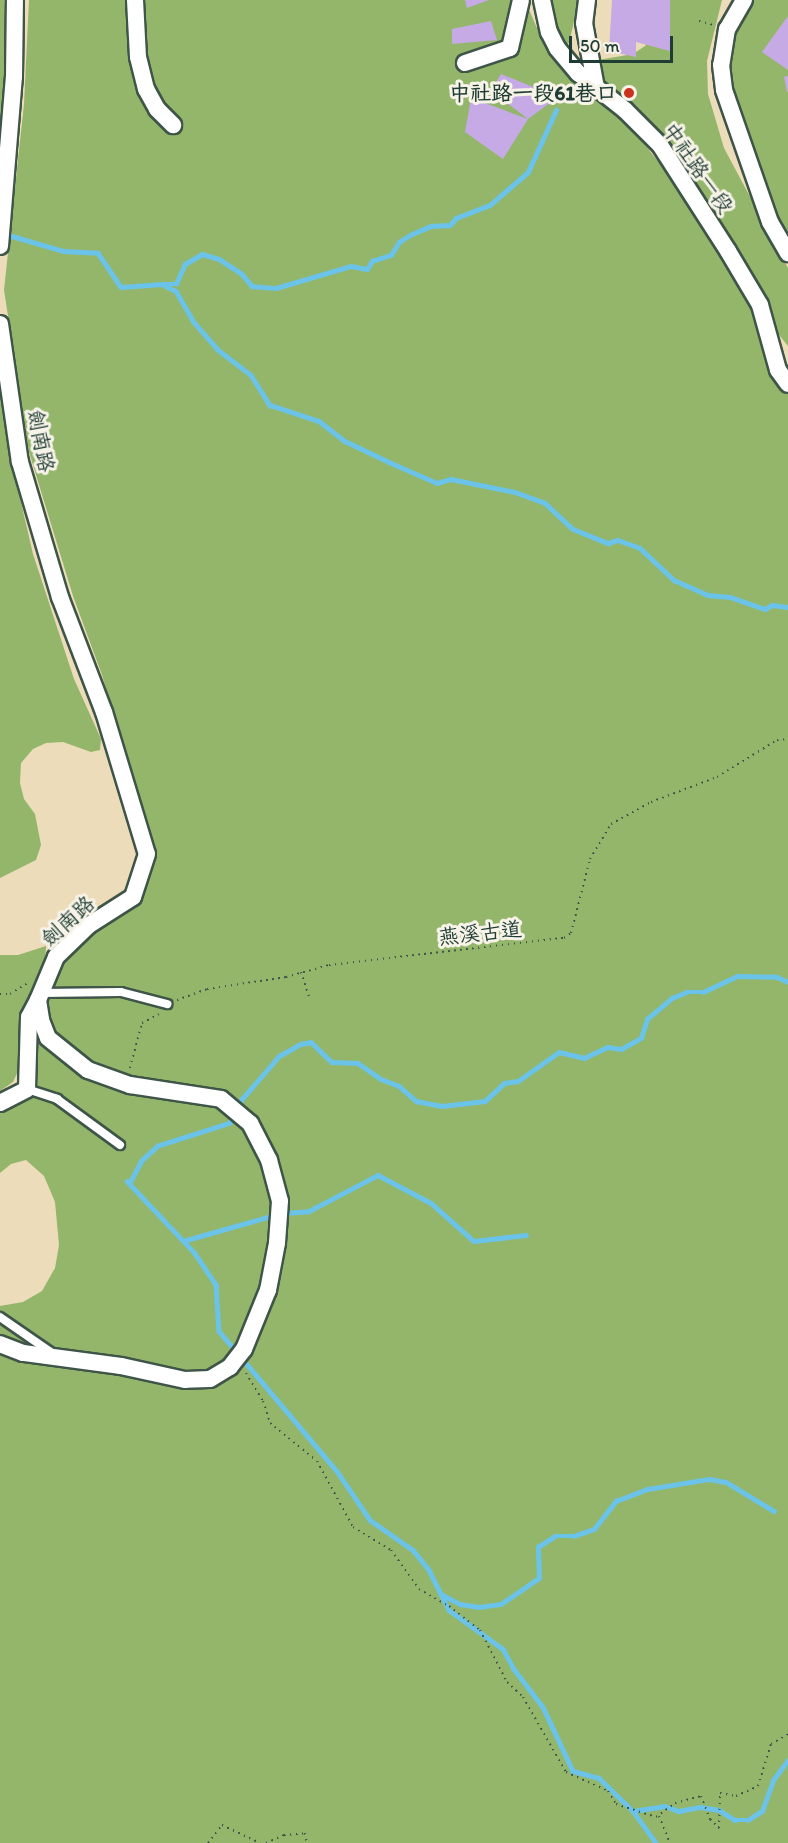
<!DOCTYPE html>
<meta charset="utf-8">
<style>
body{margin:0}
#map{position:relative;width:788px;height:1843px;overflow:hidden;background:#eddcba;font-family:Itim,"LXGW WenKai TC",sans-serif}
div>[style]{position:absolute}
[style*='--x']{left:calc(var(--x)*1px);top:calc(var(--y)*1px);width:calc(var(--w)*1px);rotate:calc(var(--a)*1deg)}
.forest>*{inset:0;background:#93b66b}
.stream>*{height:4.5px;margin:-2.25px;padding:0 2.25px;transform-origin:2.25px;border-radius:2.25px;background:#6bc3e9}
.building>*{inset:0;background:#c6aae5}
.path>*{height:2px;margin-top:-1px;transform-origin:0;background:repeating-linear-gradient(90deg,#3e5548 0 1.5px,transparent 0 6px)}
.roads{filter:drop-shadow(2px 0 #3e5548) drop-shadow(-2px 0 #3e5548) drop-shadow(0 2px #3e5548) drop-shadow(0 -2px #3e5548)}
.lane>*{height:8px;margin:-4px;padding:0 4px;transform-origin:4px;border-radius:4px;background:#fff}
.street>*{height:16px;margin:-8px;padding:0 8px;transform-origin:8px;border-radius:8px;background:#fff}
.dots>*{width:16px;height:16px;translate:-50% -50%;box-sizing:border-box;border:3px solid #f7f3e8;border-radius:50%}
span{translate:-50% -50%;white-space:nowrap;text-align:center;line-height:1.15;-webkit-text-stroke:6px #f7f3e8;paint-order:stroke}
.poi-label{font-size:21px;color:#1f3d34;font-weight:700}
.right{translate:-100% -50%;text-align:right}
.street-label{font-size:21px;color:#1f3d34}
.scale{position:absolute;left:569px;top:36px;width:104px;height:27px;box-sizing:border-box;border:3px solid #1f3d34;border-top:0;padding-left:8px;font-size:18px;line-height:21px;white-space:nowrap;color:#1f3d34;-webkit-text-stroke:4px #f7f3e8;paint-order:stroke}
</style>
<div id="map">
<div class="forest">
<i style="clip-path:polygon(0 0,5px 0,8px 66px,0 179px)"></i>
<i style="clip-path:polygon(29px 0,525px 0,536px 26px,569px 79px,630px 125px,682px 193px,753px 309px,788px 391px,788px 1843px,0 1843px,0 1306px,23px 1302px,42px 1291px,55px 1268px,59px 1245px,55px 1202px,44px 1176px,26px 1160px,11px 1164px,0 1173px,0 1110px,26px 1098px,37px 1083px,37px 1034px,47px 994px,58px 972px,77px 948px,143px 895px,154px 852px,102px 675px,73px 596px,29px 452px,4px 290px,24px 104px)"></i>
<i style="clip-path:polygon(548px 0,579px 0,569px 43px,564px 46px,559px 44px)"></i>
<i style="clip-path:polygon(654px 0,722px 0,707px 61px,708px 94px,724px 148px,788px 268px,788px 346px,775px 330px,693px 188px,599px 87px,598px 60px,633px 54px,645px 46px,651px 37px)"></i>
<i style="clip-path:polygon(749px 0,788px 0,788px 240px,728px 91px,731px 29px)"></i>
<i style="clip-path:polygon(0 374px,13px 468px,33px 554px,74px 679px,101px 739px,100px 750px,91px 752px,63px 742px,46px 743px,33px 749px,21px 763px,20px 783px,24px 799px,35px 814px,41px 845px,36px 860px,0 878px)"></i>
<i style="clip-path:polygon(46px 946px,45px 962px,19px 1023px,19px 1069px,13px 1082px,0 1091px,0 955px,18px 955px)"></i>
</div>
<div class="stream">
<i style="--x:5;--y:234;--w:60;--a:16.3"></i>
<i style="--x:63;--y:251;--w:35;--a:3"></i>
<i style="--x:98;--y:253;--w:41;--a:55.9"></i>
<i style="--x:121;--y:287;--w:41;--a:-4.2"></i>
<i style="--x:162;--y:284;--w:16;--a:27"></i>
<i style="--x:176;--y:291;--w:34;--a:60"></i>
<i style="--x:193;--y:321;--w:37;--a:49"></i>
<i style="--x:217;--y:349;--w:43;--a:37.4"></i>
<i style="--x:251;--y:375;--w:36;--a:58"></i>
<i style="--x:270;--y:405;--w:52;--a:18.1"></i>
<i style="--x:319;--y:421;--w:33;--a:38"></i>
<i style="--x:345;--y:441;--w:49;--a:25.5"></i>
<i style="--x:389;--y:462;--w:52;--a:23.6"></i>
<i style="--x:437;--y:483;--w:15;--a:-16"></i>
<i style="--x:451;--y:479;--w:65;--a:11.5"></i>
<i style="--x:515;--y:492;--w:32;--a:20"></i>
<i style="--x:545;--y:503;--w:38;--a:43"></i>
<i style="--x:573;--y:529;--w:38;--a:22"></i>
<i style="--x:608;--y:543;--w:10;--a:-17"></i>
<i style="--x:618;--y:540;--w:23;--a:20"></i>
<i style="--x:640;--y:548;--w:47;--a:43.3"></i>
<i style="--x:674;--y:580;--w:36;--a:24"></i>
<i style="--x:707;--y:595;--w:23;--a:5"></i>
<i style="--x:730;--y:597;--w:37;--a:19"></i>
<i style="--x:765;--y:609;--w:8;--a:-30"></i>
<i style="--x:772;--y:605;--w:16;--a:7"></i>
<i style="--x:164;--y:284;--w:12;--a:0"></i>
<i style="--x:176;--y:284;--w:22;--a:-66"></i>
<i style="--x:185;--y:264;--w:20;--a:-30"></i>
<i style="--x:202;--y:254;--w:18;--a:16"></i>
<i style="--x:219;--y:259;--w:27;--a:33"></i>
<i style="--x:242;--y:274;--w:16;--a:50"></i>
<i style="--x:252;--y:286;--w:24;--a:5"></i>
<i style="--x:276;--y:288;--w:78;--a:-16.3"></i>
<i style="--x:351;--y:266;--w:16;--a:11"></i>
<i style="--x:367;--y:269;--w:9;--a:-58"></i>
<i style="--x:372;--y:261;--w:20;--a:-18"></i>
<i style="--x:391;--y:255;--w:15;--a:-58"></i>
<i style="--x:399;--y:242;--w:15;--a:-32"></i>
<i style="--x:412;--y:234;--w:21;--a:-23"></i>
<i style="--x:431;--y:226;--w:19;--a:-3"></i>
<i style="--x:450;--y:225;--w:9;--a:-49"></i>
<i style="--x:456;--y:218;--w:36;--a:-21"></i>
<i style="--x:490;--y:205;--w:50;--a:-41"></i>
<i style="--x:528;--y:172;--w:68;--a:-65.7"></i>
<i style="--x:127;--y:1181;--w:98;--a:46.7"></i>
<i style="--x:194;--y:1252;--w:40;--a:56"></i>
<i style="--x:216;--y:1285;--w:46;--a:86.3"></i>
<i style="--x:219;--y:1331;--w:183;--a:49.9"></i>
<i style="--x:337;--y:1471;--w:59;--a:56"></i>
<i style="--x:370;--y:1520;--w:52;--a:34.9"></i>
<i style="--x:413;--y:1550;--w:26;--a:51"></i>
<i style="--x:429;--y:1570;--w:45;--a:63.4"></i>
<i style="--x:449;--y:1610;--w:67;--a:35.8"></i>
<i style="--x:503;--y:1649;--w:23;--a:61"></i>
<i style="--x:514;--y:1669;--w:48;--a:52.7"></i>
<i style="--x:543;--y:1707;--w:71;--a:64.9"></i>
<i style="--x:573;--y:1771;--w:27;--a:15"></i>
<i style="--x:599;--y:1778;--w:47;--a:44.1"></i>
<i style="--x:633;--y:1811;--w:32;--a:-9"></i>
<i style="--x:665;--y:1806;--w:15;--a:20"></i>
<i style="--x:679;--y:1811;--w:21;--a:-11"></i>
<i style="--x:700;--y:1807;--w:19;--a:9"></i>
<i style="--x:719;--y:1810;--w:19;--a:32"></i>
<i style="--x:735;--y:1820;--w:13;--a:0"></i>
<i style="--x:748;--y:1820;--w:17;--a:-33"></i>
<i style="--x:762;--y:1811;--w:33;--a:-70"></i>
<i style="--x:773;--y:1780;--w:25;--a:-53"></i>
<i style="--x:130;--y:1182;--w:24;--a:-62"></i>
<i style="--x:141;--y:1161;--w:22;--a:-43"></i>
<i style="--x:157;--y:1146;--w:76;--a:-17.7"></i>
<i style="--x:229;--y:1123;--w:27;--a:-62"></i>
<i style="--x:242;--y:1099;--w:57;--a:-49.3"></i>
<i style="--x:279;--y:1056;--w:25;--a:-29"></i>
<i style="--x:301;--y:1044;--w:10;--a:-11"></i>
<i style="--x:311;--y:1042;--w:29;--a:44"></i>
<i style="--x:332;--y:1062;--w:26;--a:2"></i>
<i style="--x:358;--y:1063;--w:28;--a:35"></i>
<i style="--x:381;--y:1079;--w:19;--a:21"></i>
<i style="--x:399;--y:1086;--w:23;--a:41"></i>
<i style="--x:416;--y:1101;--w:26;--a:11"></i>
<i style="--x:442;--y:1106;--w:43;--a:-6.6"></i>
<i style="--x:485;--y:1101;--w:26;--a:-43"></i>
<i style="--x:504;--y:1083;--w:14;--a:-8"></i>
<i style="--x:518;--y:1081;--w:50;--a:-35.3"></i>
<i style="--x:559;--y:1052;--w:26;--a:13"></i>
<i style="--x:584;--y:1058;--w:26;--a:-25"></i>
<i style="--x:608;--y:1047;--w:13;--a:9"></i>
<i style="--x:621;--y:1049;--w:23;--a:-29"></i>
<i style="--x:641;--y:1038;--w:20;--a:-72"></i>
<i style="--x:647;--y:1019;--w:33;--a:-40"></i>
<i style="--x:672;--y:998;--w:16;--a:-22"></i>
<i style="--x:687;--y:992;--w:16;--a:0"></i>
<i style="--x:703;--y:992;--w:38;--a:-25"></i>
<i style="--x:738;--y:976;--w:39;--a:1"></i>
<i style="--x:777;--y:977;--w:12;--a:24"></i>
<i style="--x:283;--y:1213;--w:26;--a:-4"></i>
<i style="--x:309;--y:1211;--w:78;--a:-27.6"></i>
<i style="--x:378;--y:1175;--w:60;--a:27.8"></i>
<i style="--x:431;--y:1203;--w:57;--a:41.5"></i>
<i style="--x:474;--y:1241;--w:52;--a:-6.6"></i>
<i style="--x:183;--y:1241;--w:96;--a:-15.8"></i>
<i style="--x:443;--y:1595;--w:19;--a:28"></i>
<i style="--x:460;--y:1604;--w:19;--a:9"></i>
<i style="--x:479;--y:1607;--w:22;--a:-8"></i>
<i style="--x:501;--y:1604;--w:46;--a:-34.4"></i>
<i style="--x:539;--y:1578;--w:31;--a:-92"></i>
<i style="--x:538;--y:1547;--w:20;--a:-33"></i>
<i style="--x:555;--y:1536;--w:19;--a:0"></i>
<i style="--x:574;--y:1536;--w:21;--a:-19"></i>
<i style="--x:594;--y:1529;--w:36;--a:-52"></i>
<i style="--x:616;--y:1501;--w:34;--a:-21"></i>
<i style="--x:648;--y:1489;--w:62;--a:-9.3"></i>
<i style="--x:709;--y:1479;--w:17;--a:10"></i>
<i style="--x:726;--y:1482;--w:56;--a:31.1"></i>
<i style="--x:633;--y:1811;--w:39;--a:54"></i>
</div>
<div class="building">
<i style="clip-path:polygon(465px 0,489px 0,467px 8px)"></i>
<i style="clip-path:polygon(612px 0,670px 0,670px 51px,636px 42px,636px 57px,609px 51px)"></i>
<i style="clip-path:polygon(788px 16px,788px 70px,762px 52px)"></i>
<i style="clip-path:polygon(491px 21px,497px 40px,452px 44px,452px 29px)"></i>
<i style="clip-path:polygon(501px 74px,558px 97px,528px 119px,503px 159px,465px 132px,471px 98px,528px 119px,491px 91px)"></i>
<i style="clip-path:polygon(788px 76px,788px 92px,787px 92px,784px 77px)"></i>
</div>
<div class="path">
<i style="--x:699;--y:21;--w:16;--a:15"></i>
<i style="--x:301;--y:972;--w:28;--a:72"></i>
<i style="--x:0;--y:994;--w:10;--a:0"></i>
<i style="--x:10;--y:994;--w:22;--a:-32"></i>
<i style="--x:177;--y:1000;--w:32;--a:-20"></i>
<i style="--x:207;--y:989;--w:80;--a:-8.6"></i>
<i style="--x:286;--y:977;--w:45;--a:-15.6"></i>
<i style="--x:329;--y:965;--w:237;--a:-6.6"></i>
<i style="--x:564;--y:938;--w:9;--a:-36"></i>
<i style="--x:571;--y:933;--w:76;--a:-75.6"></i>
<i style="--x:590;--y:859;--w:41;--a:-59"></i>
<i style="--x:611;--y:824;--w:46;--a:-28.8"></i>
<i style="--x:651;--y:802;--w:71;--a:-20.7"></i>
<i style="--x:717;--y:777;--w:70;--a:-31.7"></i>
<i style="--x:777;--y:740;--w:11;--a:-5"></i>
<i style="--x:130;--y:1068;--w:47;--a:-75.1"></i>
<i style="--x:142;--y:1023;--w:19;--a:-28"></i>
<i style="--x:246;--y:1373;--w:33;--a:59"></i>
<i style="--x:263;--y:1401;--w:23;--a:72"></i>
<i style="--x:270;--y:1423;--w:60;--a:39"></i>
<i style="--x:317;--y:1461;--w:75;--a:61.4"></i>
<i style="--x:353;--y:1527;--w:44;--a:31.2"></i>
<i style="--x:391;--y:1550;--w:48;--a:54.3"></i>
<i style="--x:419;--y:1589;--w:34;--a:30"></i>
<i style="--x:449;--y:1606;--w:39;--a:38"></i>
<i style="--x:480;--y:1630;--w:59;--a:62.6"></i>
<i style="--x:507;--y:1682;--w:22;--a:43"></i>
<i style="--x:523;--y:1697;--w:86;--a:60.2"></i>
<i style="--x:566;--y:1772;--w:46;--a:24.3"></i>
<i style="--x:608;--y:1791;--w:15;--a:58"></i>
<i style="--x:616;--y:1804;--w:42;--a:18"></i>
<i style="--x:656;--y:1817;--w:24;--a:-36"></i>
<i style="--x:675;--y:1803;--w:27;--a:-15"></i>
<i style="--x:701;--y:1796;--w:25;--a:69"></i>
<i style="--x:710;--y:1819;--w:13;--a:45"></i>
<i style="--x:719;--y:1828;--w:35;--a:-88"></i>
<i style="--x:720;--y:1793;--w:16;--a:11"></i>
<i style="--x:736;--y:1796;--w:24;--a:-24"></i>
<i style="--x:758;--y:1786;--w:44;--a:-72.8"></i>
<i style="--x:771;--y:1744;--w:20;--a:-30"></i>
<i style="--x:659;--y:1816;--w:29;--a:68"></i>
<i style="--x:208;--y:1843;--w:23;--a:-52"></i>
<i style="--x:222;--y:1825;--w:42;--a:25.3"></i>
<i style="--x:266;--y:1843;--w:20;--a:-24"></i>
<i style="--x:284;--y:1835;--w:21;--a:-5"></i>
<i style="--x:305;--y:1833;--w:10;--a:79"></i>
</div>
<div class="roads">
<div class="lane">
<i style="--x:41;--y:993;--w:80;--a:-0.7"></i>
<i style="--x:121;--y:992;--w:48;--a:14.6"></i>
<i style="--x:27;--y:1089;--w:32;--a:18"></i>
<i style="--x:57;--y:1099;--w:78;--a:36.1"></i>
<i style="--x:0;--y:1317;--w:63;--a:34.7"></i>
</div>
<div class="street">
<i style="--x:135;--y:0;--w:57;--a:87"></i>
<i style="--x:138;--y:57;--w:33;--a:76"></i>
<i style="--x:146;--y:89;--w:23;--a:61"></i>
<i style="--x:157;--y:109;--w:23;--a:45"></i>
<i style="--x:542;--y:0;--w:33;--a:78"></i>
<i style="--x:549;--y:32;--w:18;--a:63"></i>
<i style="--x:557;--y:48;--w:33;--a:50"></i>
<i style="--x:578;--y:73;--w:60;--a:38.2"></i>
<i style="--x:625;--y:110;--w:49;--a:45"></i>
<i style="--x:660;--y:145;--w:126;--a:57.3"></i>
<i style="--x:728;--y:251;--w:63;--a:59.3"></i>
<i style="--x:760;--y:305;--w:67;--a:74.5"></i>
<i style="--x:778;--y:370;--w:17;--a:54"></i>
<i style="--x:587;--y:0;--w:23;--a:97"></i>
<i style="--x:584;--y:23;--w:66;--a:79.5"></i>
<i style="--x:744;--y:0;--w:34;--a:120"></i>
<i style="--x:727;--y:29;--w:36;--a:99"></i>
<i style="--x:721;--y:65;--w:25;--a:83"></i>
<i style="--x:724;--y:90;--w:140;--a:70.8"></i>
<i style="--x:770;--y:222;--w:36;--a:60"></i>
<i style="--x:465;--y:63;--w:47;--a:-18.4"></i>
<i style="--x:510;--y:48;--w:49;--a:-77.1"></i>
<i style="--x:0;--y:246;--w:170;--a:-85.3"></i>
<i style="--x:14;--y:77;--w:77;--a:-89.3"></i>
<i style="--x:0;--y:324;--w:139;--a:81.8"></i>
<i style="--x:20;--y:462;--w:141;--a:73.5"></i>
<i style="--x:60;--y:597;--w:123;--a:69.1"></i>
<i style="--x:104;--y:712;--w:148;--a:73.2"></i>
<i style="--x:147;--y:854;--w:45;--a:108"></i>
<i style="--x:133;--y:897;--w:52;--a:147.5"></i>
<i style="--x:89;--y:925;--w:46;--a:135.9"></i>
<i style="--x:56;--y:957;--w:47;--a:112.7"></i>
<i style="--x:38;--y:1000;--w:20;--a:81"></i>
<i style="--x:41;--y:1020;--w:19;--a:69"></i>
<i style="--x:48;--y:1038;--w:51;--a:38.7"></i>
<i style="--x:88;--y:1070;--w:45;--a:19.7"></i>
<i style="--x:130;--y:1085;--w:92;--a:8.7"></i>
<i style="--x:221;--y:1099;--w:38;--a:40"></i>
<i style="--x:250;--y:1123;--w:42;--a:62.8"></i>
<i style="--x:269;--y:1160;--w:42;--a:75"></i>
<i style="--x:280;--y:1201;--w:42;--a:94.1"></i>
<i style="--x:277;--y:1243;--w:48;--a:100.8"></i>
<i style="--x:268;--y:1290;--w:64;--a:112.1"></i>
<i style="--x:244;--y:1349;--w:23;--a:128"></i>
<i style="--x:230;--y:1367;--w:23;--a:149"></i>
<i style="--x:210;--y:1379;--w:25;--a:178"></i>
<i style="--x:185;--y:1380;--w:66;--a:-167.7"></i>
<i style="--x:121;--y:1366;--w:99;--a:-172.4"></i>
<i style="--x:23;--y:1353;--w:25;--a:-159"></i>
<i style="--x:0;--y:1103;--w:30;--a:-27"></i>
<i style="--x:27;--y:1089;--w:72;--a:-88.4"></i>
<i style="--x:29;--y:1017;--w:19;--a:-62"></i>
</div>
</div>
<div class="dots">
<i style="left:629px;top:93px;background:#c8321e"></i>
</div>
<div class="poi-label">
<span class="right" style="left:617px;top:93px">中社路一段61巷口</span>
</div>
<div class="street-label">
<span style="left:698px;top:168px;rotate:55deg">中社路一段</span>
<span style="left:41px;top:441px;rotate:79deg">劍南路</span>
<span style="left:68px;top:921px;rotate:-42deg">劍南路</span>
<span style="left:480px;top:933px;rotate:-6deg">燕溪古道</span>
</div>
<div class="scale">50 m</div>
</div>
